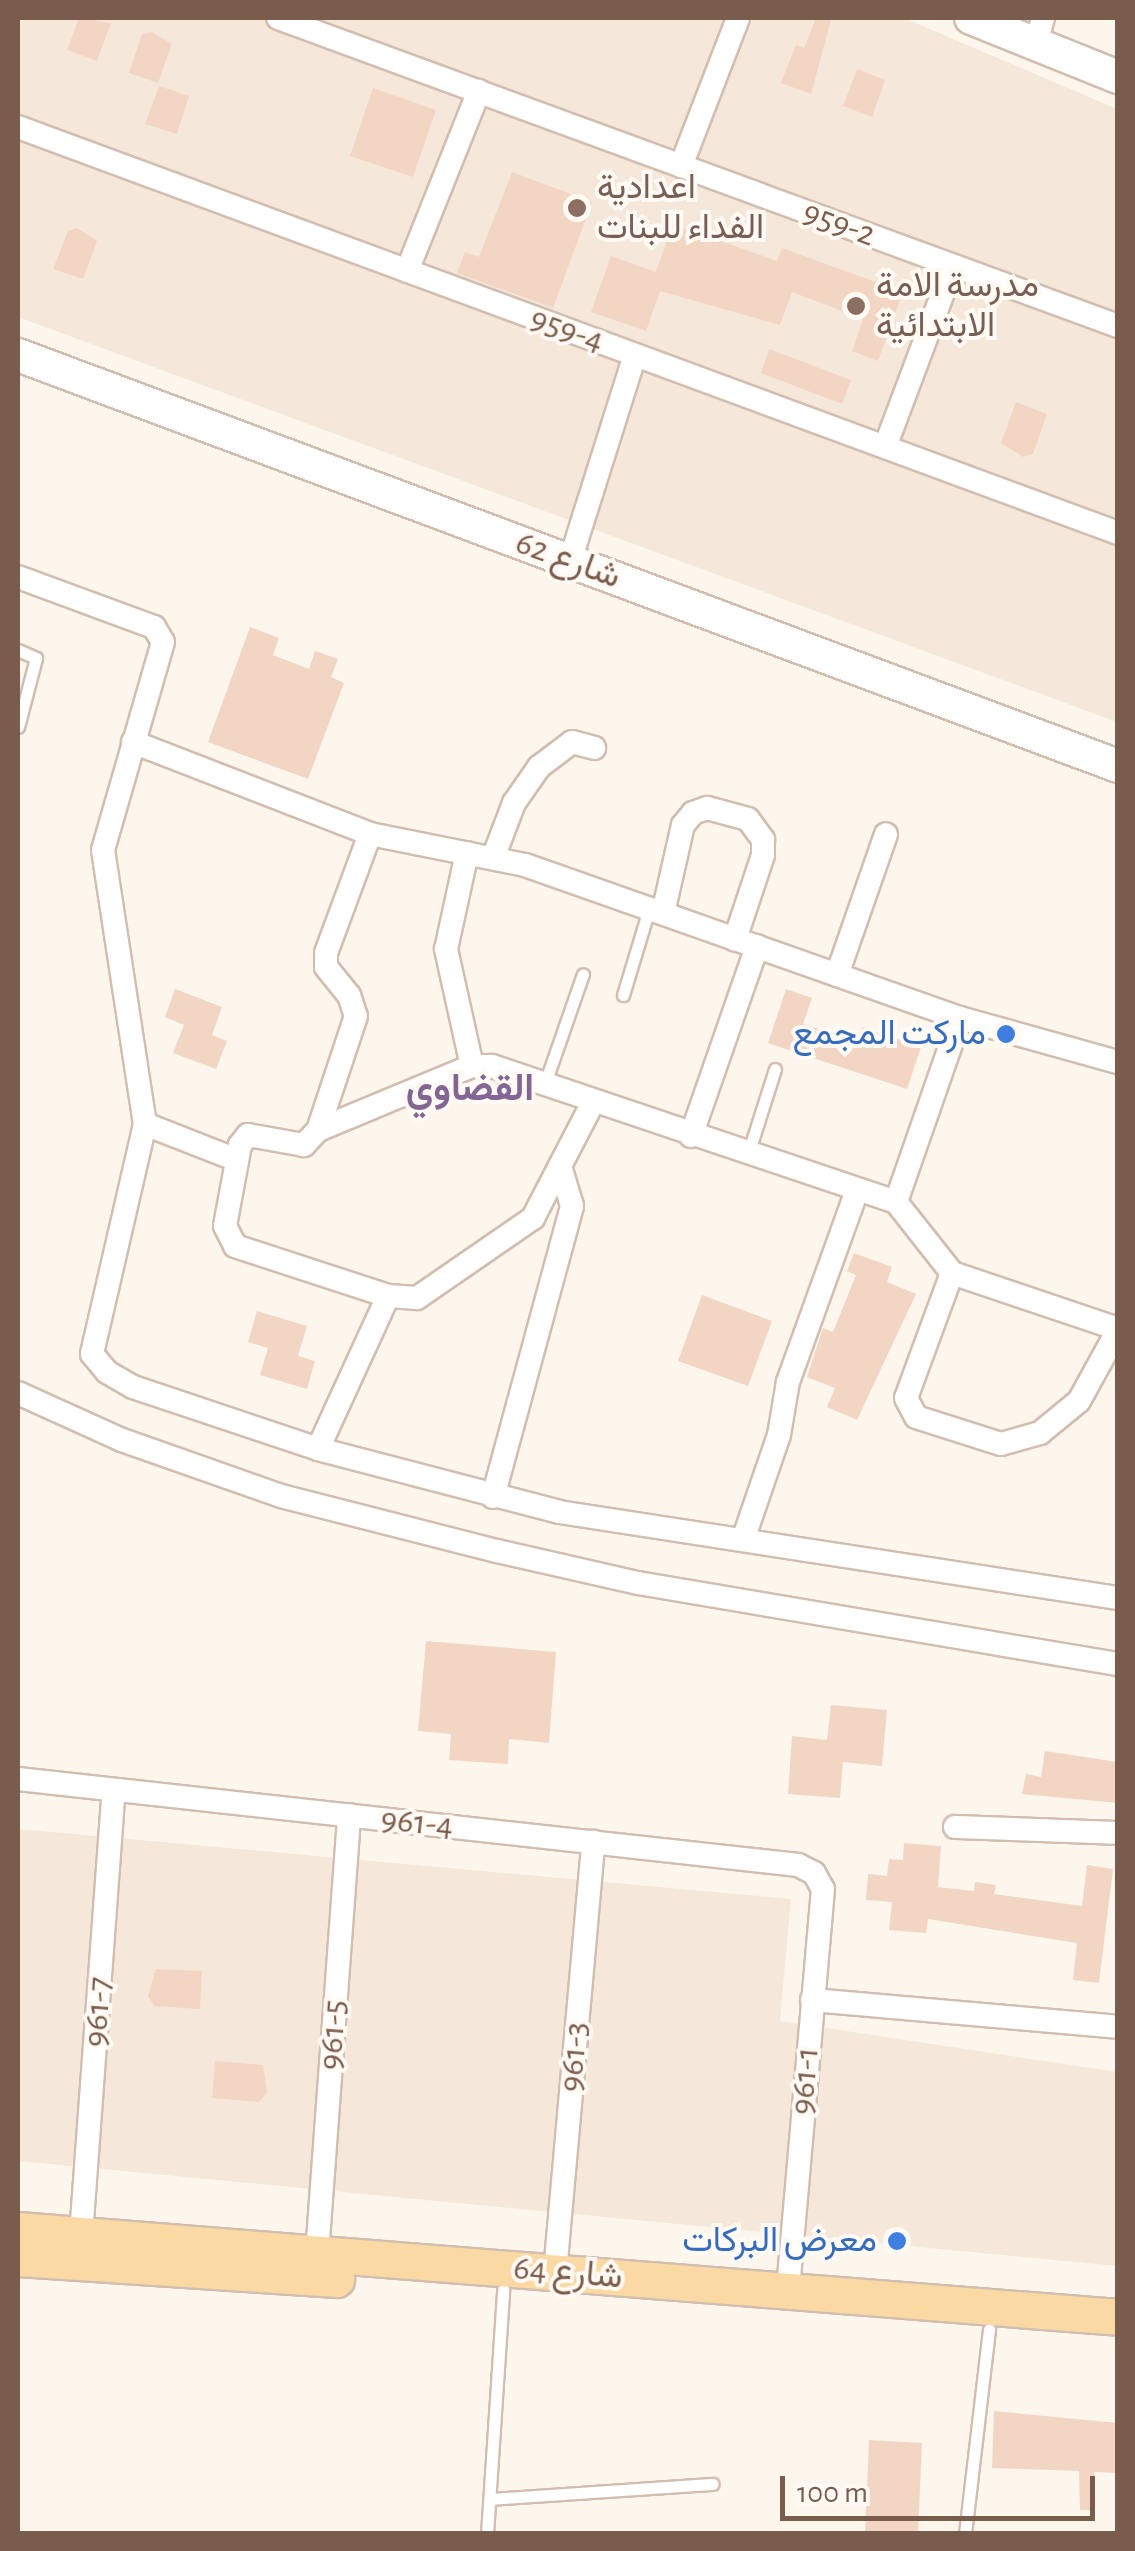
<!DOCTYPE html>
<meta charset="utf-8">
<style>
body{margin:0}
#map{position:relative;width:1135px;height:2551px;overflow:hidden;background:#fdf6ec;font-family:"Alegreya Sans",Vazirmatn,sans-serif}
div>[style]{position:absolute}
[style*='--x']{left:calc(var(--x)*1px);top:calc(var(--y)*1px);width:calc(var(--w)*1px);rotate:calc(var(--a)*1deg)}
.residential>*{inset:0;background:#f5e8da}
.building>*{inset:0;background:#f3d5c3}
.roads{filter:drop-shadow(2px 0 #d1beb0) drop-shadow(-2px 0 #d1beb0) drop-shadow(0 2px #d1beb0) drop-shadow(0 -2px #d1beb0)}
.lane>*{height:11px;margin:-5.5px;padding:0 5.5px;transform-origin:5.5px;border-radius:5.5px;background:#fff}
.street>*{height:22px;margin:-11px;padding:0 11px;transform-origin:11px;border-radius:11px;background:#fff}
.secondary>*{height:32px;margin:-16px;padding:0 16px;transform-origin:16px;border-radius:16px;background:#fff}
.primary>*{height:35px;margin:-17.5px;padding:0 17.5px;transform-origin:17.5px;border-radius:17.5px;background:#fbd9a5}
.dots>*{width:28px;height:28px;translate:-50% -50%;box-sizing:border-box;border:5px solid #fffaf3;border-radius:50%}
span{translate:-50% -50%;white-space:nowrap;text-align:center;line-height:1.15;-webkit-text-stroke:8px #fffaf3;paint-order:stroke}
.education-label{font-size:35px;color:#785e54}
.left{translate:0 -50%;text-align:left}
.street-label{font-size:35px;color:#7a5c4d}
.shop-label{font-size:35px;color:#366cbe}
.right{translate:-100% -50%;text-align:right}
.neighbourhood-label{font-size:38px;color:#846695;font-weight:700}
.frame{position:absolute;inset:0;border:20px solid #7a5c4d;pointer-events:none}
.scale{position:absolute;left:780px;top:2476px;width:315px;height:45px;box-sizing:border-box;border:5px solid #7a5c4d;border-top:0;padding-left:12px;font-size:30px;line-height:35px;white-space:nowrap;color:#7a5c4d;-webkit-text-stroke:8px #fffaf3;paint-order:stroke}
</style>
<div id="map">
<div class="residential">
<i style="clip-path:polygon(18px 18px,904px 18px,1117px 109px,1117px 722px,18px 317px)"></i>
<i style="clip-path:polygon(18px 1829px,791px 1899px,780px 2021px,1117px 2072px,1117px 2266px,18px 2161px)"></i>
</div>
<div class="building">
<i style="clip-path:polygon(79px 18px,111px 23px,97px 61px,67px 50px)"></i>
<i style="clip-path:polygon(816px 18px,831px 20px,811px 94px,781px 83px,796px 45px,804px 48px)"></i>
<i style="clip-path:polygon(152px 32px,172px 44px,158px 83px,129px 73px,142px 34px)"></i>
<i style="clip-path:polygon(857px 69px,885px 80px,872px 117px,843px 106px)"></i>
<i style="clip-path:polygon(159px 86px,189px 96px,177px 134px,145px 124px)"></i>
<i style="clip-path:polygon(373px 88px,436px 110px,413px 177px,350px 156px)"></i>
<i style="clip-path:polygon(512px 172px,592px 202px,553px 308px,457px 273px,465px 252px,479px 257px)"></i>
<i style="clip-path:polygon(673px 224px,777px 261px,782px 248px,903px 292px,878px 361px,852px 351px,863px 319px,792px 292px,780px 325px,660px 291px,646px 331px,591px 312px,611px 256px,656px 272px)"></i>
<i style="clip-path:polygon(77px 228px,97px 241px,83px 279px,53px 269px,68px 231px)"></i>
<i style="clip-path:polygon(769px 349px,851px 380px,842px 404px,761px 373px)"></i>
<i style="clip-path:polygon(1016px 402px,1047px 414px,1033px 454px,1023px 457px,1001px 443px)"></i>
<i style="clip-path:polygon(250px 627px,279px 638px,273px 655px,309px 669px,315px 651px,338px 659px,331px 677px,344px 683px,308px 779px,208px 742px)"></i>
<i style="clip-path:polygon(175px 989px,222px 1007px,212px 1035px,227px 1041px,216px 1069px,173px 1053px,184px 1025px,165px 1017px)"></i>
<i style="clip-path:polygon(786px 989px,812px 998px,803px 1024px,858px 1042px,862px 1027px,921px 1047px,907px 1089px,768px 1043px)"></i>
<i style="clip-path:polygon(854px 1253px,892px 1267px,887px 1282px,916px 1294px,857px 1420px,827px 1407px,835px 1388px,807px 1377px,823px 1328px,833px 1332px,856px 1275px,847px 1271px)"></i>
<i style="clip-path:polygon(702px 1295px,772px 1321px,748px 1386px,678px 1361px)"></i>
<i style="clip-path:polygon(257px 1311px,307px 1326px,298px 1356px,315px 1361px,307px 1389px,260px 1375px,268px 1348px,248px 1342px)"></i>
<i style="clip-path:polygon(426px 1641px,556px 1652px,549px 1743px,509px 1739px,508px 1764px,449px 1760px,451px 1734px,418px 1731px)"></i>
<i style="clip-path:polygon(831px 1705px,887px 1710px,882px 1766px,843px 1762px,840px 1798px,788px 1794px,792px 1736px,827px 1740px)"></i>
<i style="clip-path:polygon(1045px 1751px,1118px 1762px,1118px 1803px,1022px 1794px,1026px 1774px,1041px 1777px)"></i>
<i style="clip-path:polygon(904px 1843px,941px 1846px,938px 1887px,974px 1891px,975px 1882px,996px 1885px,994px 1894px,1082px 1906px,1087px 1865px,1113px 1869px,1099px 1983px,1073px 1980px,1077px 1943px,928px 1919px,926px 1933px,889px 1930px,892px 1902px,866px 1900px,868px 1874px,887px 1876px,889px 1859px,903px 1860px)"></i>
<i style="clip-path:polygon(156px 1969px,202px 1971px,200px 2009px,154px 2006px,148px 1996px)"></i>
<i style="clip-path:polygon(215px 2061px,263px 2065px,267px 2093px,259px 2102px,212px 2098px)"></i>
<i style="clip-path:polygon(994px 2411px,1118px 2423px,1118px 2473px,1094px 2472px,1093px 2510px,1080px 2510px,1079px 2471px,992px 2468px)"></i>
<i style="clip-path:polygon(869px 2440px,922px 2443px,918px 2534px,865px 2534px)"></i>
</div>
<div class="roads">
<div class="lane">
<i style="--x:18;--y:650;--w:20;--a:24"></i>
<i style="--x:36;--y:658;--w:71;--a:104.6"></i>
<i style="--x:623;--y:995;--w:90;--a:-73.2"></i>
<i style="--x:545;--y:1083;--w:115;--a:-70.8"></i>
<i style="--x:748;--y:1154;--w:89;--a:-72.4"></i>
<i style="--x:490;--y:2499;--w:223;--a:-3.9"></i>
<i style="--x:487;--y:2534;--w:245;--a:-86.2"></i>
<i style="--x:965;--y:2534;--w:206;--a:-83.3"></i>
</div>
<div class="street">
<i style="--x:278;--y:18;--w:895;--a:20.14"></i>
<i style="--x:1036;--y:44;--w:27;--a:-75"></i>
<i style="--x:18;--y:127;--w:1173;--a:20.26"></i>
<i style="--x:681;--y:166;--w:159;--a:-68.9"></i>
<i style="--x:407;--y:271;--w:194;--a:-68.2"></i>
<i style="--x:885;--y:447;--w:193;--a:-69.4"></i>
<i style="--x:570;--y:561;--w:216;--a:-72.5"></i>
<i style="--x:18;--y:577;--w:145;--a:20.2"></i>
<i style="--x:154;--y:627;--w:17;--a:59"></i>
<i style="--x:163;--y:642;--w:216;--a:106.1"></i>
<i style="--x:103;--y:850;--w:277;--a:81.3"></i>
<i style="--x:145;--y:1124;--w:236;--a:103"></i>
<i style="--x:92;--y:1354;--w:23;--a:50"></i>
<i style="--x:107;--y:1372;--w:30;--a:30"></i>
<i style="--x:133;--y:1387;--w:195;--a:18.5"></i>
<i style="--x:318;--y:1449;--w:249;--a:14.6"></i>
<i style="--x:559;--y:1512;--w:566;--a:8.75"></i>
<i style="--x:133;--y:742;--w:254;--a:21.2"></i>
<i style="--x:370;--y:834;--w:158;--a:11.3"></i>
<i style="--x:525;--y:865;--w:461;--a:19.4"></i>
<i style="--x:960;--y:1018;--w:164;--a:15.6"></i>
<i style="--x:370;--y:834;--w:127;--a:110.3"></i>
<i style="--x:326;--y:953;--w:14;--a:90"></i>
<i style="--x:326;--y:967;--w:36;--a:51"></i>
<i style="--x:349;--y:995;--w:22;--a:72"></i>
<i style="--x:356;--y:1016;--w:120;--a:108.4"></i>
<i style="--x:318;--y:1130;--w:21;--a:133"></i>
<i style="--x:304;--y:1145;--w:57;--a:-169.9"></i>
<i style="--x:248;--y:1135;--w:13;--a:129"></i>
<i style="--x:240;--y:1145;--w:82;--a:100.5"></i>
<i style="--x:225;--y:1226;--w:22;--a:63"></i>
<i style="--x:235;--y:1246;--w:161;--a:18.1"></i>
<i style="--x:467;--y:853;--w:98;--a:102.3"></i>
<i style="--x:446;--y:949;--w:120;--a:77.5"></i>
<i style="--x:493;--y:858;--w:59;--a:-69.1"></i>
<i style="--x:514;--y:803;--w:44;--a:-55.2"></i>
<i style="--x:539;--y:767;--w:41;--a:-37.1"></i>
<i style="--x:572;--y:742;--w:23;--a:15"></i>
<i style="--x:663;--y:913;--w:90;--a:-77.2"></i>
<i style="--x:683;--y:825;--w:16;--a:-50"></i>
<i style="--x:693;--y:813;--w:15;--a:-20"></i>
<i style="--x:707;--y:808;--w:42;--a:15"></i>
<i style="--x:748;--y:819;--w:26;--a:54"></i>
<i style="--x:763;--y:840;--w:15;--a:90"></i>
<i style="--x:763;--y:855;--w:89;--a:108.4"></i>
<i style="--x:837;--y:975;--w:149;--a:-70.8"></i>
<i style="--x:145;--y:1124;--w:99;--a:21.4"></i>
<i style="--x:318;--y:1130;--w:167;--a:-22.6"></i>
<i style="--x:472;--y:1066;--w:20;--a:0"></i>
<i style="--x:492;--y:1066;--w:426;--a:18.6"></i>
<i style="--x:896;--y:1202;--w:90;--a:51.7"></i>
<i style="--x:952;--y:1273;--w:175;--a:18.6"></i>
<i style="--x:691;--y:1136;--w:201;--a:-70.8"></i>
<i style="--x:896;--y:1202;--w:195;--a:-70.8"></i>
<i style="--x:952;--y:1273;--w:133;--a:110.2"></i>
<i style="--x:906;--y:1398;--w:21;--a:62"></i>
<i style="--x:916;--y:1417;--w:89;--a:17.6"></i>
<i style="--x:1001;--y:1444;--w:41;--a:-15.8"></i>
<i style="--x:1040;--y:1433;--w:50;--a:-39.4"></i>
<i style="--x:1079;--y:1401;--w:81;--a:-61.2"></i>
<i style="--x:18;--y:1393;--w:114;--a:24.3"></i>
<i style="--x:122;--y:1440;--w:169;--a:19.4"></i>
<i style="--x:281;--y:1496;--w:223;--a:14.3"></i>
<i style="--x:497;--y:1551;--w:145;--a:12.8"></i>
<i style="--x:638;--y:1583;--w:487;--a:9.6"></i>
<i style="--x:318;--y:1449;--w:168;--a:-65.4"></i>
<i style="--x:388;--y:1296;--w:29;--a:4"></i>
<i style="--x:417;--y:1298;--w:141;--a:-34.6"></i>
<i style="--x:533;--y:1218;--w:128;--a:-62.6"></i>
<i style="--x:493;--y:1497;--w:302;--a:-74.8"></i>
<i style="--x:572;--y:1206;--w:42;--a:-106.7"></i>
<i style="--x:743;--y:1540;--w:111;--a:-71.1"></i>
<i style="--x:779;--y:1435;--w:54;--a:-80.4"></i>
<i style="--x:788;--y:1382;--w:204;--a:-70.2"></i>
<i style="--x:18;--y:1779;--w:785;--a:6.29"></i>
<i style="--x:798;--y:1865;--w:18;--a:27"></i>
<i style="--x:814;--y:1873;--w:18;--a:61"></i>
<i style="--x:823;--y:1889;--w:404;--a:95"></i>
<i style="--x:955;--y:1827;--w:163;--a:2.1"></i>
<i style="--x:812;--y:2000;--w:307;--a:5"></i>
<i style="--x:81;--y:2235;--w:446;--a:-85.8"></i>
<i style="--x:317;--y:2254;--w:440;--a:-85.8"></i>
<i style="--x:555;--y:2272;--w:432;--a:-84.9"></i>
</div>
<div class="secondary">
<i style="--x:971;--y:18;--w:158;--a:21.9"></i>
<i style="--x:18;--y:355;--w:1174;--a:20.49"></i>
</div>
<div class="primary">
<i style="--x:18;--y:2230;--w:1103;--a:4.52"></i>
<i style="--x:18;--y:2258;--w:319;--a:3.8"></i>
</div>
</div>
<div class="dots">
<i style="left:577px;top:208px;background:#8d6e63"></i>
<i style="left:856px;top:306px;background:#8d6e63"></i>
<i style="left:1006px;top:1034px;background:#3f7fe0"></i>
<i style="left:897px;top:2241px;background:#3f7fe0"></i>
</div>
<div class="education-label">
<span class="left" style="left:597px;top:208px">اعدادية<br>الفداء للبنات</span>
<span class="left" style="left:876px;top:306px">مدرسة الامة<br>الابتدائية</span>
</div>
<div class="street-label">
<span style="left:839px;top:224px;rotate:20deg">959-2</span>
<span style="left:567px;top:330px;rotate:20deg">959-4</span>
<span style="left:568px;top:560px;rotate:20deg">شارع 62</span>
<span style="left:417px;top:1823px;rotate:6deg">961-4</span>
<span style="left:98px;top:2012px;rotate:-86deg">961-7</span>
<span style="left:333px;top:2035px;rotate:-86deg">961-5</span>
<span style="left:574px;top:2057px;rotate:-85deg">961-3</span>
<span style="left:805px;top:2081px;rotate:-85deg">961-1</span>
<span style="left:568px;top:2273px;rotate:5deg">شارع 64</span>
</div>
<div class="shop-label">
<span class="right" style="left:986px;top:1034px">ماركت المجمع</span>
<span class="right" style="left:877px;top:2241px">معرض البركات</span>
</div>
<div class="neighbourhood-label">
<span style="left:470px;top:1090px">القضاوي</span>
</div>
<div class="frame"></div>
<div class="scale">100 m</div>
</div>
